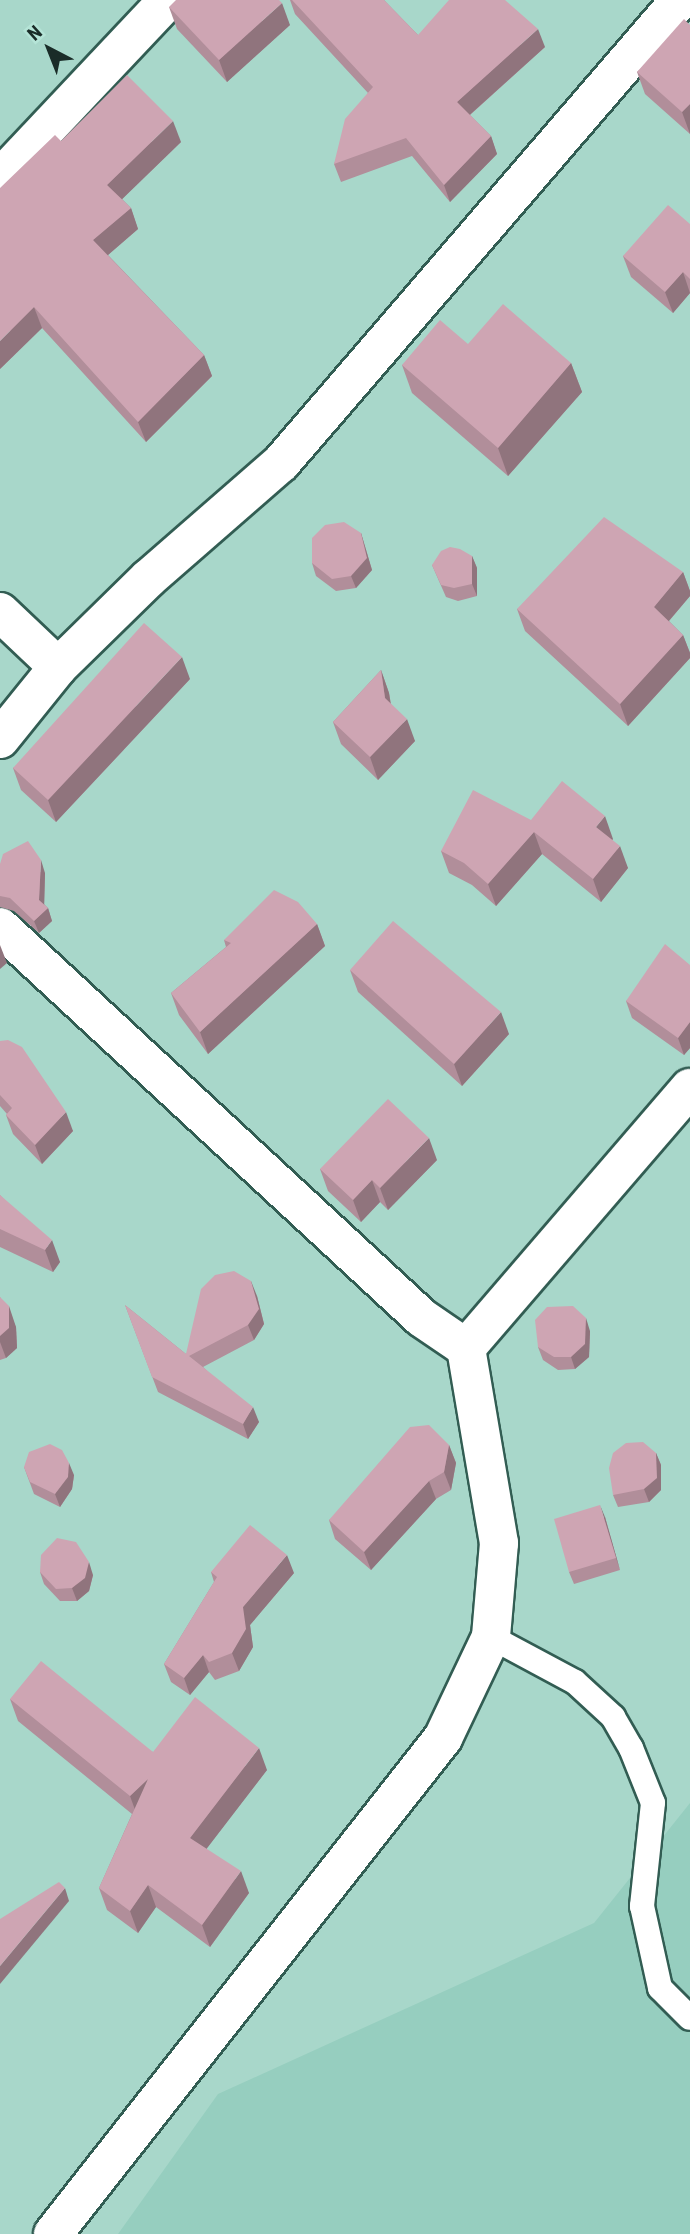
<!DOCTYPE html>
<style>
body{margin:0}
#map{position:relative;width:690px;height:2234px;overflow:hidden;background:#a8d7ca;font-family:"Roboto Condensed",sans-serif}
div>[style]{position:absolute}
[style*='--x']{left:calc(var(--x)*1px);top:calc(var(--y)*1px);width:calc(var(--w)*1px);rotate:calc(var(--a)*1deg)}
.built>*{inset:0;background:#96cebf}
.roads{filter:drop-shadow(2px 0 #325d53) drop-shadow(-2px 0 #325d53) drop-shadow(0 2px #325d53) drop-shadow(0 -2px #325d53)}
.lane>*{height:24px;margin:-12px;padding:0 12px;transform-origin:12px;border-radius:12px;background:#fff}
.street>*{height:38px;margin:-19px;padding:0 19px;transform-origin:19px;border-radius:19px;background:#fff}
.wall>*{inset:0;background:#b18e9a}
.shaded-wall>*{inset:0;background:#90747d}
.building>*{inset:0;background:#cea5b3}
span{translate:-50% -50%;white-space:nowrap;text-align:center;line-height:1.15;-webkit-text-stroke:5px #b5e4d7;paint-order:stroke}
.north{position:absolute;left:14px;top:14px;width:70px;height:70px;-webkit-text-stroke:5px #b5e4d7;paint-order:stroke;rotate:318deg;font-size:19px;font-weight:700;line-height:28px;text-align:center;color:#1a2c28}
.north::after{content:'';display:block;margin:auto;width:24px;height:32px;background:#1a2c28;clip-path:polygon(50% 0,100% 100%,50% 72%,0 100%)}
</style>
<div id="map">
<div class="built">
<i style="clip-path:polygon(690px 1803px,690px 2234px,118px 2234px,218px 2094px,594px 1923px)"></i>
</div>
<div class="roads">
<div class="lane">
<i style="--x:491;--y:1637;--w:95;--a:28.2"></i>
<i style="--x:575;--y:1682;--w:52;--a:42.6"></i>
<i style="--x:613;--y:1717;--w:36;--a:60"></i>
<i style="--x:631;--y:1748;--w:59;--a:68.2"></i>
<i style="--x:653;--y:1803;--w:104;--a:96.1"></i>
<i style="--x:642;--y:1906;--w:84;--a:77.6"></i>
<i style="--x:660;--y:1988;--w:42;--a:45"></i>
</div>
<div class="street">
<i style="--x:0;--y:178;--w:245;--a:-46.7"></i>
<i style="--x:0;--y:612;--w:80;--a:43.5"></i>
<i style="--x:0;--y:739;--w:92;--a:-51.1"></i>
<i style="--x:58;--y:667;--w:127;--a:-44.4"></i>
<i style="--x:149;--y:578;--w:175;--a:-41.1"></i>
<i style="--x:281;--y:463;--w:611;--a:-49.25"></i>
<i style="--x:0;--y:927;--w:575;--a:42.82"></i>
<i style="--x:422;--y:1318;--w:53;--a:34.3"></i>
<i style="--x:466;--y:1348;--w:198;--a:80.4"></i>
<i style="--x:499;--y:1543;--w:94;--a:94.9"></i>
<i style="--x:491;--y:1637;--w:112;--a:115.4"></i>
<i style="--x:443;--y:1738;--w:631;--a:128.18"></i>
<i style="--x:466;--y:1348;--w:343;--a:-49.3"></i>
</div>
</div>
<div class="wall">
<i style="clip-path:polygon(290px 0,384px 0,418px 35px,545px 47px,470px 115px,491px 136px,497px 154px,450px 202px,412px 156px,341px 182px,334px 164px,368px 93px,295px 14px)"></i>
<i style="clip-path:polygon(169px 7px,290px 25px,227px 82px,177px 29px)"></i>
<i style="clip-path:polygon(690px 25px,690px 134px,645px 94px,637px 72px)"></i>
<i style="clip-path:polygon(61px 141px,181px 142px,122px 199px,131px 208px,138px 229px,108px 255px,204px 355px,212px 376px,146px 442px,42px 328px,0 369px)"></i>
<i style="clip-path:polygon(690px 224px,690px 293px,673px 313px,631px 277px,623px 256px)"></i>
<i style="clip-path:polygon(468px 344px,571px 363px,582px 392px,508px 476px,412px 393px,402px 365px)"></i>
<i style="clip-path:polygon(361px 533px,372px 570px,356px 588px,336px 591px,316px 576px,312px 563px)"></i>
<i style="clip-path:polygon(472px 556px,477px 568px,477px 596px,458px 601px,446px 597px,432px 565px)"></i>
<i style="clip-path:polygon(683px 572px,690px 591px,690px 596px,669px 621px,683px 635px,690px 653px,690px 658px,628px 726px,525px 631px,517px 609px)"></i>
<i style="clip-path:polygon(381px 670px,389px 693px,391px 704px,415px 741px,378px 780px,341px 744px,333px 722px)"></i>
<i style="clip-path:polygon(190px 679px,56px 822px,21px 790px,13px 768px)"></i>
<i style="clip-path:polygon(531px 820px,613px 839px,612px 840px,628px 868px,601px 902px,542px 854px,496px 906px,472px 885px,449px 873px,441px 851px)"></i>
<i style="clip-path:polygon(0 864px,45px 873px,44px 904px,48px 908px,52px 921px,39px 933px,14px 911px,0 907px)"></i>
<i style="clip-path:polygon(317px 924px,325px 946px,208px 1054px,179px 1015px,171px 993px,226px 947px,224px 940px)"></i>
<i style="clip-path:polygon(690px 965px,690px 1048px,684px 1055px,632px 1018px,626px 1001px)"></i>
<i style="clip-path:polygon(350px 970px,509px 1034px,462px 1086px,358px 992px)"></i>
<i style="clip-path:polygon(0 1041px,73px 1131px,42px 1164px,13px 1134px,6px 1115px,7px 1114px,0 1106px)"></i>
<i style="clip-path:polygon(437px 1160px,388px 1210px,380px 1202px,361px 1222px,328px 1191px,320px 1169px)"></i>
<i style="clip-path:polygon(0 1195px,60px 1262px,53px 1272px,0 1247px)"></i>
<i style="clip-path:polygon(257px 1296px,264px 1324px,254px 1340px,203px 1367px,259px 1422px,248px 1439px,158px 1392px,125px 1305px,186px 1354px)"></i>
<i style="clip-path:polygon(0 1297px,16px 1327px,17px 1348px,6px 1358px,0 1360px)"></i>
<i style="clip-path:polygon(590px 1331px,589px 1357px,575px 1369px,558px 1370px,543px 1360px,538px 1347px)"></i>
<i style="clip-path:polygon(449px 1445px,456px 1463px,451px 1490px,436px 1499px,371px 1570px,335px 1539px,329px 1520px)"></i>
<i style="clip-path:polygon(656px 1453px,661px 1465px,661px 1490px,649px 1502px,618px 1507px,613px 1495px)"></i>
<i style="clip-path:polygon(24px 1467px,74px 1475px,72px 1489px,60px 1507px,34px 1494px)"></i>
<i style="clip-path:polygon(605px 1517px,620px 1570px,574px 1584px,569px 1572px)"></i>
<i style="clip-path:polygon(40px 1572px,93px 1575px,89px 1591px,77px 1601px,60px 1601px,44px 1584px)"></i>
<i style="clip-path:polygon(211px 1572px,294px 1573px,250px 1625px,253px 1647px,239px 1671px,215px 1680px,209px 1672px,190px 1695px,171px 1682px,164px 1664px,214px 1582px)"></i>
<i style="clip-path:polygon(10px 1699px,153px 1752px,267px 1770px,206px 1849px,249px 1893px,210px 1947px,156px 1907px,138px 1933px,107px 1910px,99px 1888px,132px 1814px,18px 1721px)"></i>
</div>
<div class="shaded-wall">
<i style="clip-path:polygon(282px 3px,290px 25px,227px 82px,219px 60px)"></i>
<i style="clip-path:polygon(538px 29px,545px 47px,464px 120px,457px 102px)"></i>
<i style="clip-path:polygon(690px 104px,690px 134px,682px 112px)"></i>
<i style="clip-path:polygon(173px 121px,181px 142px,115px 206px,107px 185px)"></i>
<i style="clip-path:polygon(491px 136px,497px 154px,450px 202px,444px 185px)"></i>
<i style="clip-path:polygon(131px 208px,138px 229px,101px 261px,93px 240px)"></i>
<i style="clip-path:polygon(683px 272px,690px 293px,673px 313px,665px 292px)"></i>
<i style="clip-path:polygon(34px 307px,42px 328px,0 369px,0 341px)"></i>
<i style="clip-path:polygon(204px 355px,212px 376px,146px 442px,138px 422px)"></i>
<i style="clip-path:polygon(571px 363px,582px 392px,508px 476px,498px 448px)"></i>
<i style="clip-path:polygon(361px 533px,372px 570px,356px 588px,351px 576px)"></i>
<i style="clip-path:polygon(472px 556px,477px 568px,477px 596px,472px 584px)"></i>
<i style="clip-path:polygon(683px 572px,690px 591px,690px 596px,662px 629px,654px 607px)"></i>
<i style="clip-path:polygon(683px 635px,690px 653px,690px 658px,628px 726px,620px 704px)"></i>
<i style="clip-path:polygon(182px 657px,190px 679px,56px 822px,48px 800px)"></i>
<i style="clip-path:polygon(381px 670px,389px 693px,393px 720px,385px 698px)"></i>
<i style="clip-path:polygon(407px 719px,415px 741px,378px 780px,370px 757px)"></i>
<i style="clip-path:polygon(605px 816px,613px 839px,604px 849px,596px 827px)"></i>
<i style="clip-path:polygon(534px 832px,542px 854px,496px 906px,488px 884px)"></i>
<i style="clip-path:polygon(620px 846px,628px 868px,601px 902px,593px 879px)"></i>
<i style="clip-path:polygon(41px 860px,45px 873px,44px 912px,39px 900px)"></i>
<i style="clip-path:polygon(48px 908px,52px 921px,39px 933px,34px 921px)"></i>
<i style="clip-path:polygon(317px 924px,325px 946px,208px 1054px,200px 1032px)"></i>
<i style="clip-path:polygon(0 945px,7px 963px,0 969px)"></i>
<i style="clip-path:polygon(501px 1012px,509px 1034px,462px 1086px,454px 1064px)"></i>
<i style="clip-path:polygon(690px 1022px,690px 1048px,684px 1055px,678px 1038px)"></i>
<i style="clip-path:polygon(66px 1112px,73px 1131px,42px 1164px,35px 1145px)"></i>
<i style="clip-path:polygon(429px 1138px,437px 1160px,388px 1210px,380px 1188px)"></i>
<i style="clip-path:polygon(372px 1180px,380px 1202px,361px 1222px,353px 1200px)"></i>
<i style="clip-path:polygon(52px 1240px,60px 1262px,53px 1272px,45px 1250px)"></i>
<i style="clip-path:polygon(251px 1281px,257px 1296px,264px 1324px,254px 1340px,248px 1325px)"></i>
<i style="clip-path:polygon(9px 1306px,16px 1327px,17px 1348px,6px 1358px,0 1342px,0 1336px)"></i>
<i style="clip-path:polygon(586px 1318px,590px 1331px,589px 1357px,575px 1369px,571px 1357px)"></i>
<i style="clip-path:polygon(253px 1407px,259px 1422px,248px 1439px,243px 1424px)"></i>
<i style="clip-path:polygon(449px 1445px,456px 1463px,451px 1490px,444px 1472px)"></i>
<i style="clip-path:polygon(656px 1453px,661px 1465px,661px 1490px,649px 1502px,644px 1489px)"></i>
<i style="clip-path:polygon(69px 1463px,74px 1475px,72px 1489px,60px 1507px,55px 1494px)"></i>
<i style="clip-path:polygon(429px 1481px,436px 1499px,371px 1570px,364px 1552px)"></i>
<i style="clip-path:polygon(600px 1505px,605px 1517px,620px 1570px,616px 1558px)"></i>
<i style="clip-path:polygon(287px 1555px,294px 1573px,250px 1625px,253px 1647px,239px 1671px,232px 1653px,243px 1607px)"></i>
<i style="clip-path:polygon(89px 1562px,93px 1575px,89px 1591px,77px 1601px,72px 1588px)"></i>
<i style="clip-path:polygon(203px 1655px,209px 1672px,190px 1695px,184px 1678px)"></i>
<i style="clip-path:polygon(259px 1748px,267px 1770px,198px 1860px,190px 1838px)"></i>
<i style="clip-path:polygon(148px 1779px,138px 1818px,130px 1796px)"></i>
<i style="clip-path:polygon(241px 1871px,249px 1893px,210px 1947px,202px 1925px)"></i>
<i style="clip-path:polygon(148px 1885px,156px 1907px,138px 1933px,130px 1911px)"></i>
<i style="clip-path:polygon(65px 1888px,69px 1901px,0 1984px,0 1966px)"></i>
</div>
<div class="building">
<i style="clip-path:polygon(176px 0,279px 0,282px 3px,219px 60px,169px 7px)"></i>
<i style="clip-path:polygon(292px 0,384px 0,418px 35px,449px 0,505px 0,538px 29px,457px 102px,491px 136px,444px 185px,406px 138px,334px 164px,345px 119px,373px 87px)"></i>
<i style="clip-path:polygon(684px 19px,690px 25px,690px 104px,682px 112px,637px 72px)"></i>
<i style="clip-path:polygon(127px 75px,173px 121px,107px 185px,131px 208px,93px 240px,204px 355px,138px 422px,34px 307px,0 341px,0 188px,55px 135px,61px 141px)"></i>
<i style="clip-path:polygon(668px 205px,690px 224px,690px 279px,683px 272px,665px 292px,623px 256px)"></i>
<i style="clip-path:polygon(503px 304px,571px 363px,498px 448px,402px 365px,440px 320px,468px 344px)"></i>
<i style="clip-path:polygon(604px 517px,683px 572px,654px 607px,683px 635px,620px 704px,517px 609px)"></i>
<i style="clip-path:polygon(344px 522px,361px 533px,367px 558px,351px 576px,332px 579px,312px 563px,312px 538px,325px 525px)"></i>
<i style="clip-path:polygon(450px 547px,460px 549px,472px 556px,472px 584px,454px 588px,441px 585px,432px 565px,441px 551px)"></i>
<i style="clip-path:polygon(144px 623px,182px 657px,48px 800px,13px 768px)"></i>
<i style="clip-path:polygon(381px 670px,385px 698px,407px 719px,370px 757px,333px 722px)"></i>
<i style="clip-path:polygon(562px 781px,605px 816px,596px 827px,620px 846px,593px 879px,534px 832px,488px 884px,464px 863px,441px 851px,473px 790px,531px 820px)"></i>
<i style="clip-path:polygon(28px 841px,41px 860px,39px 900px,48px 908px,34px 921px,10px 898px,0 896px,0 864px,3px 854px)"></i>
<i style="clip-path:polygon(274px 890px,298px 902px,317px 924px,200px 1032px,171px 993px,231px 943px,224px 940px)"></i>
<i style="clip-path:polygon(393px 921px,501px 1012px,454px 1064px,350px 970px)"></i>
<i style="clip-path:polygon(665px 944px,690px 965px,690px 1022px,678px 1038px,626px 1001px)"></i>
<i style="clip-path:polygon(8px 1040px,22px 1047px,66px 1112px,35px 1145px,6px 1115px,12px 1108px,0 1095px,0 1041px)"></i>
<i style="clip-path:polygon(388px 1099px,429px 1138px,380px 1188px,372px 1180px,353px 1200px,320px 1169px)"></i>
<i style="clip-path:polygon(0 1195px,52px 1240px,45px 1250px,0 1229px)"></i>
<i style="clip-path:polygon(234px 1271px,251px 1281px,259px 1309px,248px 1325px,189px 1356px,253px 1407px,243px 1424px,152px 1377px,125px 1305px,186px 1354px,201px 1289px,215px 1275px)"></i>
<i style="clip-path:polygon(0 1297px,9px 1306px,9px 1328px,0 1336px)"></i>
<i style="clip-path:polygon(573px 1306px,586px 1318px,585px 1344px,571px 1357px,554px 1357px,538px 1347px,535px 1320px,547px 1307px)"></i>
<i style="clip-path:polygon(429px 1425px,449px 1445px,444px 1472px,429px 1481px,364px 1552px,329px 1520px,410px 1427px)"></i>
<i style="clip-path:polygon(643px 1442px,656px 1453px,657px 1478px,644px 1489px,613px 1495px,609px 1468px,613px 1453px,626px 1443px)"></i>
<i style="clip-path:polygon(50px 1444px,62px 1450px,69px 1463px,68px 1477px,55px 1494px,30px 1482px,24px 1467px,29px 1452px)"></i>
<i style="clip-path:polygon(600px 1505px,616px 1558px,569px 1572px,554px 1519px)"></i>
<i style="clip-path:polygon(250px 1525px,287px 1555px,243px 1607px,246px 1629px,232px 1653px,209px 1662px,203px 1655px,184px 1678px,164px 1664px,217px 1577px,211px 1572px)"></i>
<i style="clip-path:polygon(57px 1538px,76px 1542px,89px 1562px,85px 1578px,72px 1588px,56px 1589px,40px 1572px,41px 1555px)"></i>
<i style="clip-path:polygon(41px 1661px,153px 1752px,195px 1697px,259px 1748px,190px 1838px,241px 1871px,202px 1925px,148px 1885px,130px 1911px,99px 1888px,148px 1779px,130px 1796px,10px 1699px)"></i>
<i style="clip-path:polygon(59px 1882px,65px 1888px,0 1966px,0 1919px)"></i>
</div>
<div class="north">N</div>
</div>
